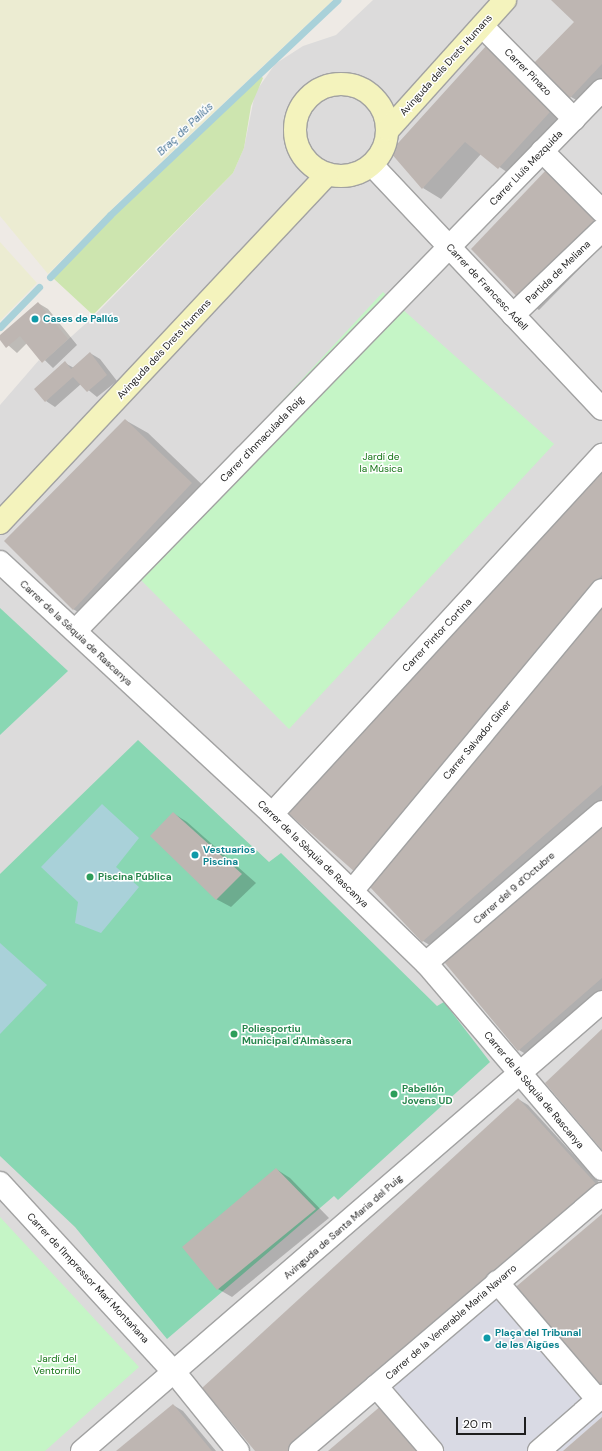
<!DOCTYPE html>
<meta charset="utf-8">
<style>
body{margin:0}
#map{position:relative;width:602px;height:1451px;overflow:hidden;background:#eeeae5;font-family:"DM Sans",sans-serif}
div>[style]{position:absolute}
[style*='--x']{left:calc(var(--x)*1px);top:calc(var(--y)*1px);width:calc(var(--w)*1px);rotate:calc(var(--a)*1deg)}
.residential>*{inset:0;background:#dcdbdb}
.farmland>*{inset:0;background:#ececd2}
.grass>*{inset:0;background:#cde5af}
.park>*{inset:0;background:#c5f5c6}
.pitch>*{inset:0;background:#89d7b3}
.plaza>*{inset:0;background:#d9dae4}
.water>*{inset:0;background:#a9d1d9}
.shadow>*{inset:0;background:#0003}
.stream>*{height:7px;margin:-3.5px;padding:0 3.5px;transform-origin:3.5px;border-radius:3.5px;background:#a9d1d9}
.building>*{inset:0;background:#beb6b2}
.roads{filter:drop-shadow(1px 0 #a2a2a2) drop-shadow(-1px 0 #a2a2a2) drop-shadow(0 1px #a2a2a2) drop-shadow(0 -1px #a2a2a2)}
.street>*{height:22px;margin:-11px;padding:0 11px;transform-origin:11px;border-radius:11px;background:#fff}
.secondary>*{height:22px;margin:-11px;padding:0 11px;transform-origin:11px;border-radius:11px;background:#f4f3bd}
.secondary>.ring{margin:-11px;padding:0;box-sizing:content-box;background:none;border:22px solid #f4f3bd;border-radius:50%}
.dots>*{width:11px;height:11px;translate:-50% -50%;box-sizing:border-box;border:2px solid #fff;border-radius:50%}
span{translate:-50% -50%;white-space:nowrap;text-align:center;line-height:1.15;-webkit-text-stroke:3px #fff;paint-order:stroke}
.street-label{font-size:10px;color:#1e1e1e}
.culture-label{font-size:10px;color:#0d838f;font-weight:700}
.left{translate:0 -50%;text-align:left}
.park-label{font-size:10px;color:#147415}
.leisure-label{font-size:10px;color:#27864d;font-weight:700}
.water-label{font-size:11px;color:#4c7797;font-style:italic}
.scale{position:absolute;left:456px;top:1417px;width:70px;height:18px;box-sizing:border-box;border:2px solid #1e1e1e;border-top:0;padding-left:5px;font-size:12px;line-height:14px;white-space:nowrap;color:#1e1e1e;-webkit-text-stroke:3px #fff;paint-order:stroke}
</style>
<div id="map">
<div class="residential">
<i style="clip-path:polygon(373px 0,602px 0,602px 1451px,0 1451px,0 405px,39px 360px,42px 363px,93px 317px,233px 173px,244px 148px,255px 93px,275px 64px,303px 46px,336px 35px)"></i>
</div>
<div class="farmland">
<i style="clip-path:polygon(0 0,333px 0,118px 203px,48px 274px,0 216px)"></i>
<i style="clip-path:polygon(0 242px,37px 283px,0 321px)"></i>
</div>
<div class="grass">
<i style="clip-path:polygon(260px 75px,263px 78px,251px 106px,244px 148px,233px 173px,93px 315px,53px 278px,113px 214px)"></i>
</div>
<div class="park">
<i style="clip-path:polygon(383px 292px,554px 444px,289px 729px,128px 567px)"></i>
<i style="clip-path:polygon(0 1217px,139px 1367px,45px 1451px,0 1451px)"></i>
</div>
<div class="pitch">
<i style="clip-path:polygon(0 608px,68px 671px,0 735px)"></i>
<i style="clip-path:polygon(138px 740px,269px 862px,281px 853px,437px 1006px,444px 1002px,490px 1062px,338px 1200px,334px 1196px,167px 1339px,75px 1227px,0 1156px,0 874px)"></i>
</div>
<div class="plaza">
<i style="clip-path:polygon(496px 1273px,602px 1396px,602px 1417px,563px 1451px,422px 1451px,367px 1386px)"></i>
</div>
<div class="water">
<i style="clip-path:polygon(102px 804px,139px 838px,116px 867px,139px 887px,101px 933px,75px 923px,78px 902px,41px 867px)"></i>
<i style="clip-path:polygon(0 943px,47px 985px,0 1034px)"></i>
</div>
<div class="shadow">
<i style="clip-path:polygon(553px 0,602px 0,602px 93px,589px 107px,571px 97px,576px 22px)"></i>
<i style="clip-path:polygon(486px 48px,504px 58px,567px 123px,517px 179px,481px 154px,441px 199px,423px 188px)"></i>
<i style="clip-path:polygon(602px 215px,602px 246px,539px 310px,521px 299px)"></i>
<i style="clip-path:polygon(38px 303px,48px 309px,77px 345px,53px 368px,27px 343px,17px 353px,0 338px)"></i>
<i style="clip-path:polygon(90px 353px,100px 359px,117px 381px,97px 397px,81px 384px,55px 407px,46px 401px,65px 363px,74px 368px)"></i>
<i style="clip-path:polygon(125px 420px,148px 433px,215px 497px,96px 623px,73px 609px)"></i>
<i style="clip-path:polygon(602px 475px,602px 812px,441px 952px,423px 941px,369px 885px)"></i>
<i style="clip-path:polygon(173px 813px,187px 822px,256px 883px,231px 907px,216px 899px)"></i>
<i style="clip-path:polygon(602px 822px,602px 992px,529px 1056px,519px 1050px)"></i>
<i style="clip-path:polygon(518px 1099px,528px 1105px,602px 1186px,256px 1451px)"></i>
<i style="clip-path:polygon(276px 1169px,290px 1178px,329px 1218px,232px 1297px,218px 1289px)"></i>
<i style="clip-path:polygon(602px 1215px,602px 1389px,596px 1386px)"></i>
<i style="clip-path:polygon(173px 1405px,183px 1411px,216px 1451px,118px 1451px)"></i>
</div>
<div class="stream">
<i style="--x:50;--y:277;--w:86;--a:-45.9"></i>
<i style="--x:110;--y:215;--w:313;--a:-43.4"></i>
<i style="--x:0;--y:327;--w:56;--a:-45.7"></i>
</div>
<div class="building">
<i style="clip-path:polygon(551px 0,602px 0,602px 64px,570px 98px,533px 64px,574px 22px)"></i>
<i style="clip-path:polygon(486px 46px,550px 112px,498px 169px,465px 142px,422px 189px,390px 152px)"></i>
<i style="clip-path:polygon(549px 167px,600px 220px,520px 300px,471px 249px)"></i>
<i style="clip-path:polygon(38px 302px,68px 339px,42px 363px,20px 336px,6px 348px,0 340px,0 335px)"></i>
<i style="clip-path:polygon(90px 352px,107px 375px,87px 392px,73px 377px,45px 402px,34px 389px,65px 361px,71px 369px)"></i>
<i style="clip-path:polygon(125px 419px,192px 483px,73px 610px,4px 541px)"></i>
<i style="clip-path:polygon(602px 473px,602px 575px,356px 873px,287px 812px)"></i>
<i style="clip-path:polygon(602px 604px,602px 785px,422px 942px,368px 885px)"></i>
<i style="clip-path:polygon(173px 812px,242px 874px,216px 900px,150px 836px)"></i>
<i style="clip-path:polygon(602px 820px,602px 978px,518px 1051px,440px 957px)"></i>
<i style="clip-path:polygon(602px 1029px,602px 1150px,545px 1083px)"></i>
<i style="clip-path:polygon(518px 1098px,597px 1185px,291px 1451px,255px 1451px,202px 1388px)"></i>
<i style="clip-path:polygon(276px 1168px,316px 1209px,217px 1290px,182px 1247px)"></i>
<i style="clip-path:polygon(602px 1214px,602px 1381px,595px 1387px,511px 1291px)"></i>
<i style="clip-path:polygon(173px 1404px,212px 1451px,116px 1451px)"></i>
<i style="clip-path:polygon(382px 1405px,422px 1451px,328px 1451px)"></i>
<i style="clip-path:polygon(602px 1417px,602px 1451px,563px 1451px)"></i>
</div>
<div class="roads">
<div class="street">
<i style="--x:482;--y:26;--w:131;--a:45.3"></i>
<i style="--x:542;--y:151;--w:85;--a:45"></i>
<i style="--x:372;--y:165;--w:335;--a:46.7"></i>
<i style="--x:513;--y:315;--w:123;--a:-43.7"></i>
<i style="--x:0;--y:562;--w:371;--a:42.8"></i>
<i style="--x:272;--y:814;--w:214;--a:44.1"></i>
<i style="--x:426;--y:963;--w:271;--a:49.5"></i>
<i style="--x:75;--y:631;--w:755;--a:-45.75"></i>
<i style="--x:272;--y:814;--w:488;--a:-47.4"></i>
<i style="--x:352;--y:891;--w:391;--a:-50.3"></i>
<i style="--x:426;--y:963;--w:232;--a:-40.6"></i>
<i style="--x:0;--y:1183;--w:258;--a:47.4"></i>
<i style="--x:175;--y:1373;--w:100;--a:51.1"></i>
<i style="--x:497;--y:1282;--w:155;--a:49.4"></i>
<i style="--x:376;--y:1386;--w:86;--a:49.3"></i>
<i style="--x:82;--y:1451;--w:687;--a:-40.81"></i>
<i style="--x:300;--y:1451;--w:397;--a:-40.4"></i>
<i style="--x:539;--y:1451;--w:84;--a:-41.1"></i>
</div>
<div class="secondary">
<i class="ring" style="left:295px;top:84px;width:70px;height:70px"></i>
<i style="--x:388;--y:130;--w:175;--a:-48"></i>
<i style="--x:0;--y:523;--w:478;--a:-46.8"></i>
</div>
</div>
<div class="dots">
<i style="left:35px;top:319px;background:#0f9aa8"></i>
<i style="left:195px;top:855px;background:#0f9aa8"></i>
<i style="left:90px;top:877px;background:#2e9e5b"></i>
<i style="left:234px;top:1034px;background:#2e9e5b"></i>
<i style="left:394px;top:1094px;background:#2e9e5b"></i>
<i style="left:487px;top:1338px;background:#0f9aa8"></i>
</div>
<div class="street-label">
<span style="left:446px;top:65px;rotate:-48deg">Avinguda dels Drets Humans</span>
<span style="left:528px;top:72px;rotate:45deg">Carrer Pinazo</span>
<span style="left:526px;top:168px;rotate:-46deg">Carrer Lluïs Mezquida</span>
<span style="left:558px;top:272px;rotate:-44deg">Partida de Meliana</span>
<span style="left:487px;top:287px;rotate:47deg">Carrer de Francesc Adell</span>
<span style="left:164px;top:349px;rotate:-47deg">Avinguda dels Drets Humans</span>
<span style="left:262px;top:439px;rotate:-46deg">Carrer d'Inmaculada Roig</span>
<span style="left:76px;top:633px;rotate:43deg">Carrer de la Sèquia de Rascanya</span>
<span style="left:437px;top:635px;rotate:-47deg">Carrer Pintor Cortina</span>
<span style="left:477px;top:740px;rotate:-50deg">Carrer Salvador Giner</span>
<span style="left:313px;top:854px;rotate:44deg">Carrer de la Sèquia de Rascanya</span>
<span style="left:514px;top:888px;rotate:-41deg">Carrer del 9 d'Octubre</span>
<span style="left:534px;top:1090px;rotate:50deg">Carrer de la Sèquia de Rascanya</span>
<span style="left:343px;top:1227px;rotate:-41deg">Avinguda de Santa Maria del Puig</span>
<span style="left:88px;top:1278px;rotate:47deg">Carrer de l'Impressor Marí Montañana</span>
<span style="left:451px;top:1322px;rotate:-41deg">Carrer de la Venerable Maria Navarro</span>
</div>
<div class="culture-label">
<span class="left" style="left:43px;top:319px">Cases de Pallús</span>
<span class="left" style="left:203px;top:855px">Vestuarios<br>Piscina</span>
<span class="left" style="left:495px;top:1338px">Plaça del Tribunal<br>de les Aigües</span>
</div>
<div class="park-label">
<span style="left:381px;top:462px">Jardí de<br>la Música</span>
<span style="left:57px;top:1364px">Jardí del<br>Ventorrillo</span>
</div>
<div class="leisure-label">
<span class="left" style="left:98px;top:877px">Piscina Pública</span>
<span class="left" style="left:242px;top:1034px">Poliesportiu<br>Municipal d'Almàssera</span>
<span class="left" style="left:402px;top:1094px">Pabellón<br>Jovens UD</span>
</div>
<div class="water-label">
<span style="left:185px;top:129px;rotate:-43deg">Braç de Pallús</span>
</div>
<div class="scale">20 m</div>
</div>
